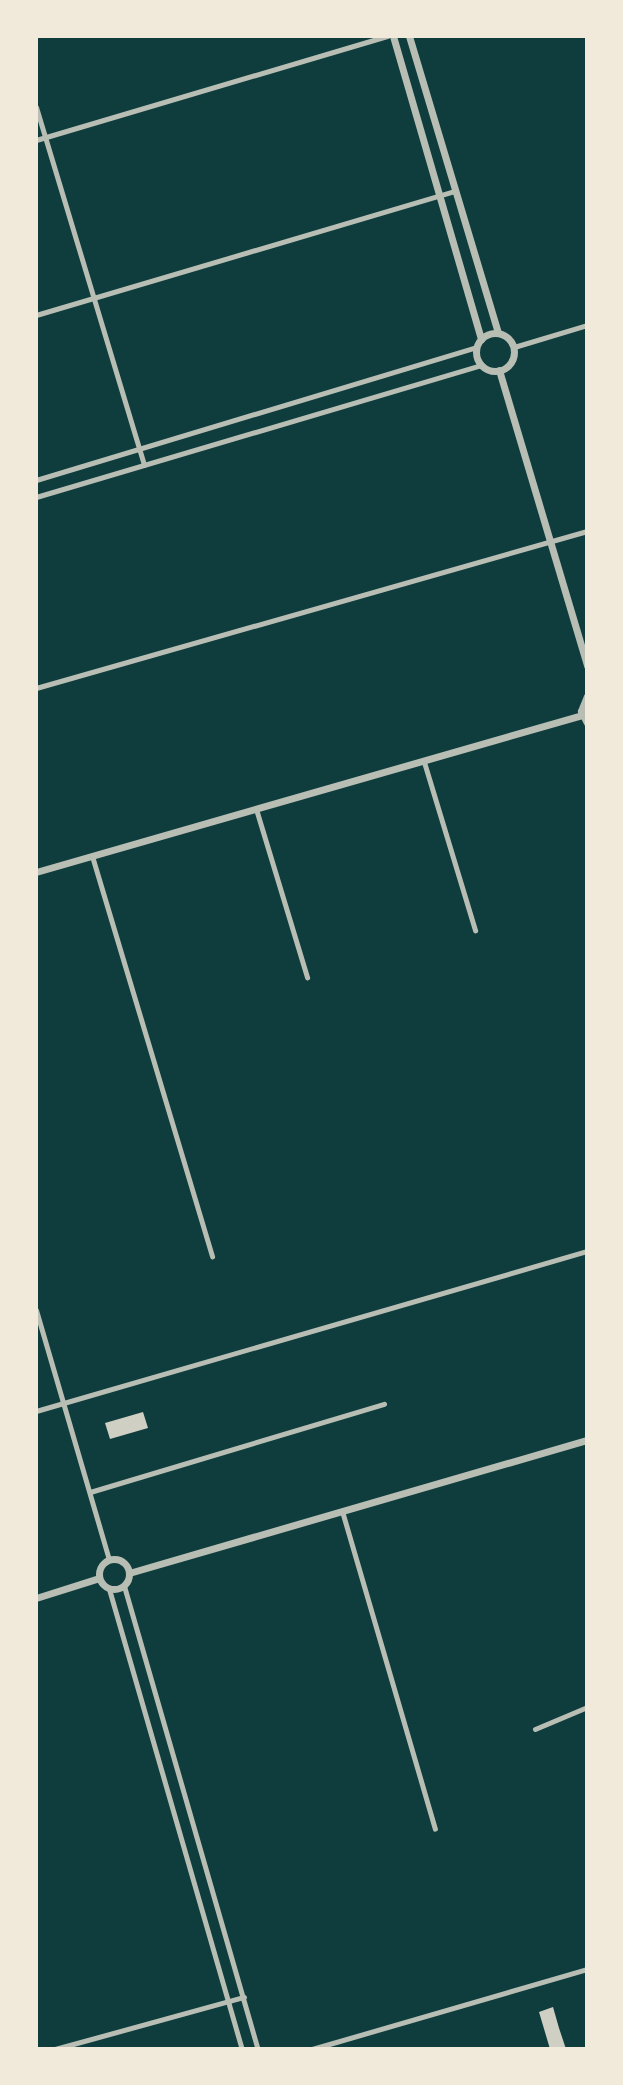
<!DOCTYPE html>
<style>
body{margin:0}
#map{position:relative;width:623px;height:2085px;overflow:hidden;background:#0f3d3e;font-family:"Work Sans",sans-serif}
div>[style]{position:absolute}
[style*='--x']{left:calc(var(--x)*1px);top:calc(var(--y)*1px);width:calc(var(--w)*1px);rotate:calc(var(--a)*1deg)}
.building>*{inset:0;background:#cfcfc3}
.minor>*{height:5px;margin:-2.5px;padding:0 2.5px;transform-origin:2.5px;border-radius:2.5px;background:#b8beb3}
.tertiary>*{height:7px;margin:-3.5px;padding:0 3.5px;transform-origin:3.5px;border-radius:3.5px;background:#b8beb3}
.tertiary>.ring{margin:-3.5px;padding:0;box-sizing:content-box;background:none;border:7px solid #b8beb3;border-radius:50%}
span{translate:-50% -50%;white-space:nowrap;text-align:center;line-height:1.15;-webkit-text-stroke:7px #f1e9da;paint-order:stroke}
.frame{position:absolute;inset:0;border:38px solid #f1e9da;pointer-events:none}
</style>
<div id="map">
<div class="building">
<i style="clip-path:polygon(143px 1412px,148px 1428px,110px 1439px,105px 1423px)"></i>
<i style="clip-path:polygon(553px 2007px,559px 2028px,566px 2049px,550px 2049px,539px 2012px)"></i>
</div>
<div class="minor">
<i style="--x:36;--y:107;--w:374;--a:73.2"></i>
<i style="--x:36;--y:140;--w:367;--a:-16.5"></i>
<i style="--x:36;--y:315;--w:437;--a:-16.5"></i>
<i style="--x:514;--y:347;--w:76;--a:-16.8"></i>
<i style="--x:36;--y:480;--w:460;--a:-16.8"></i>
<i style="--x:36;--y:497;--w:464;--a:-16.5"></i>
<i style="--x:36;--y:688;--w:573;--a:-15.9"></i>
<i style="--x:424;--y:762;--w:176;--a:73.1"></i>
<i style="--x:256;--y:809;--w:176;--a:73.1"></i>
<i style="--x:92;--y:856;--w:418;--a:73.3"></i>
<i style="--x:36;--y:1310;--w:259;--a:73.7"></i>
<i style="--x:36;--y:1411;--w:574;--a:-16.19"></i>
<i style="--x:90;--y:1492;--w:307;--a:-16.7"></i>
<i style="--x:342;--y:1511;--w:331;--a:73.7"></i>
<i style="--x:124;--y:1586;--w:482;--a:73.9"></i>
<i style="--x:109;--y:1589;--w:479;--a:73.9"></i>
<i style="--x:535;--y:1729;--w:56;--a:-22.9"></i>
<i style="--x:55;--y:2049;--w:196;--a:-15.4"></i>
<i style="--x:312;--y:2049;--w:286;--a:-16.2"></i>
</div>
<div class="tertiary">
<i style="--x:393;--y:36;--w:316;--a:73.8"></i>
<i style="--x:409;--y:36;--w:310;--a:73.3"></i>
<i class="ring" style="left:476px;top:333px;width:31px;height:31px"></i>
<i style="--x:499;--y:370;--w:309;--a:73.4"></i>
<i style="--x:587;--y:696;--w:16;--a:112"></i>
<i style="--x:581;--y:711;--w:13;--a:63"></i>
<i style="--x:36;--y:872;--w:568;--a:-16.04"></i>
<i class="ring" style="left:99px;top:1559px;width:23px;height:23px"></i>
<i style="--x:129;--y:1573;--w:477;--a:-16.2"></i>
<i style="--x:36;--y:1598;--w:66;--a:-17.6"></i>
</div>
<div class="frame"></div>
</div>
